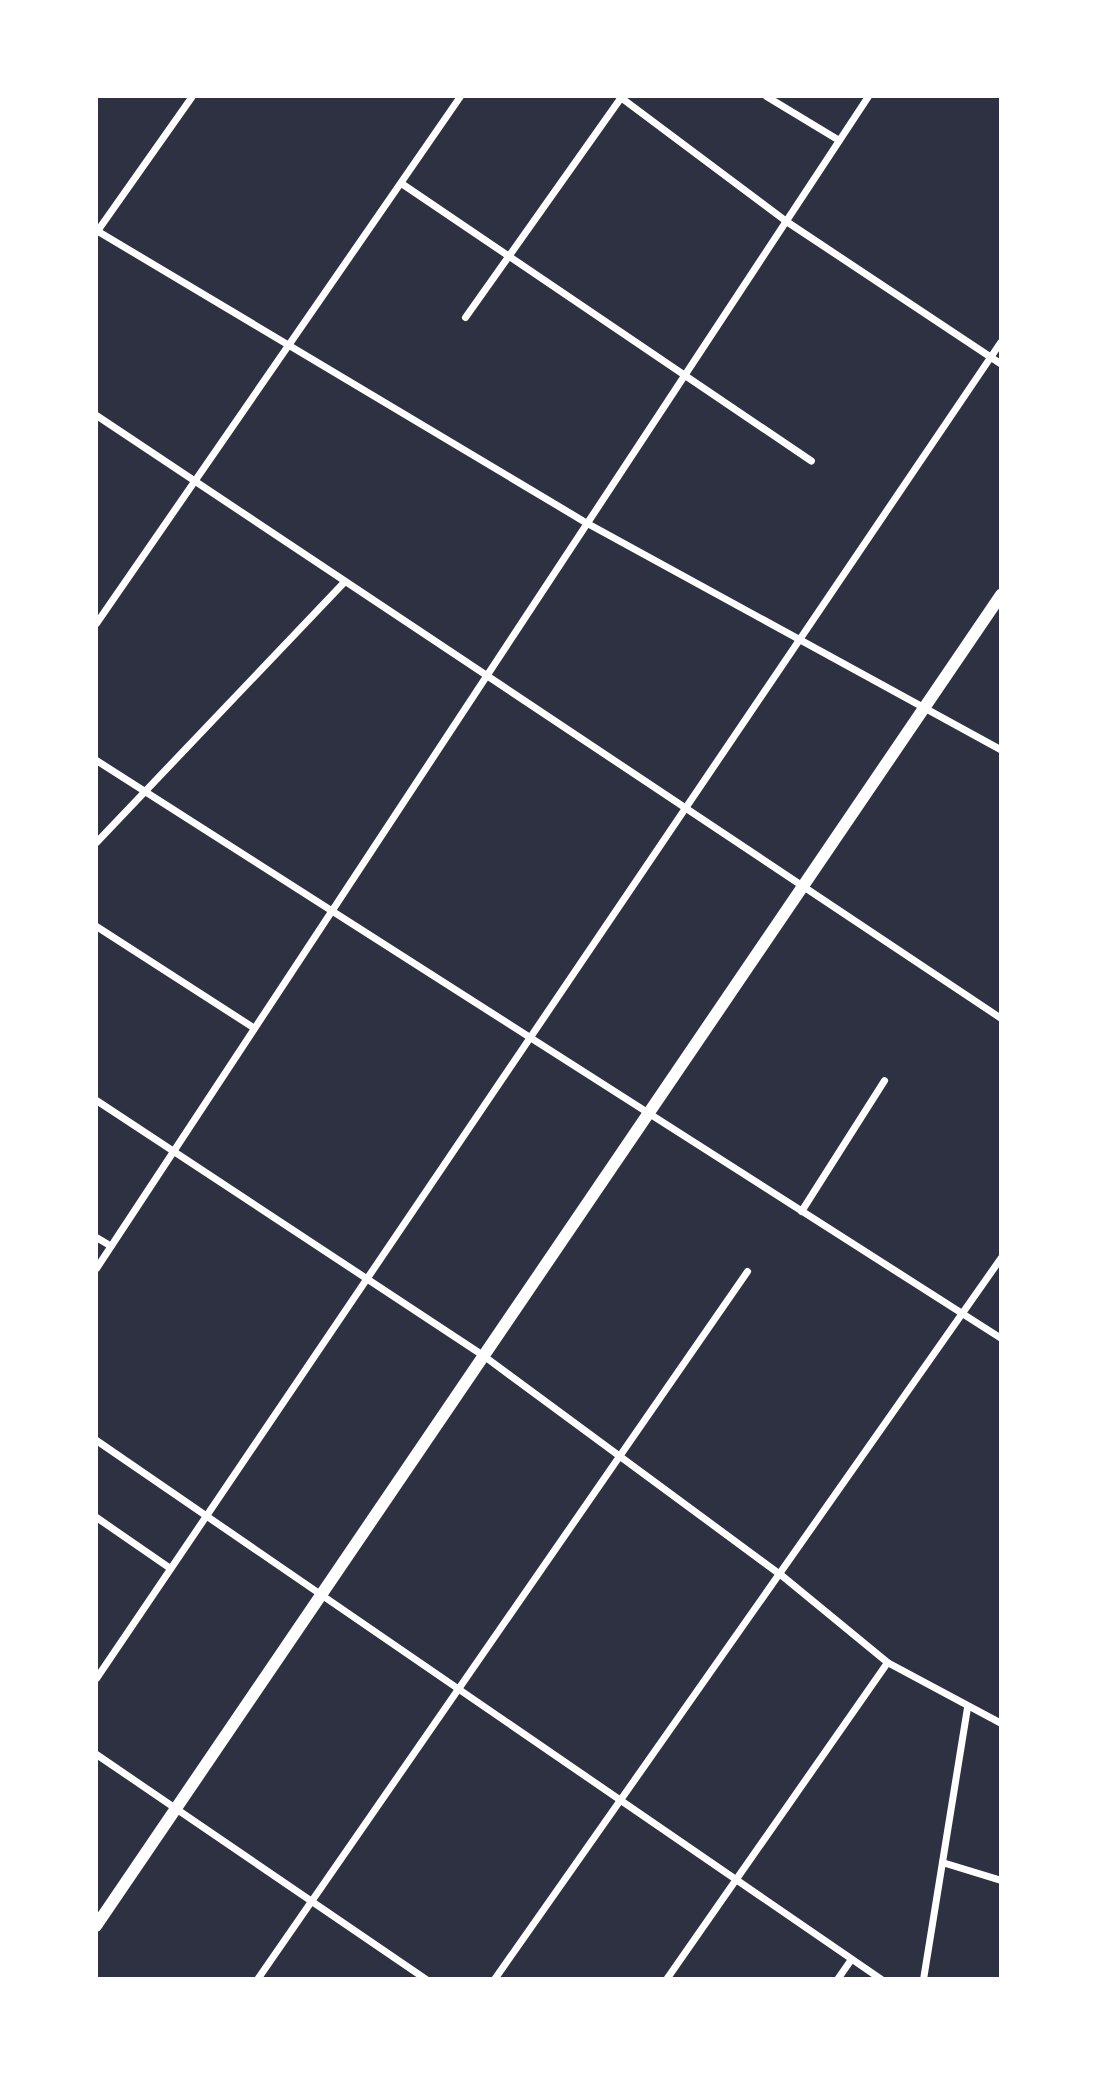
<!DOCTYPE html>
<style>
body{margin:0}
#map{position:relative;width:1097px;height:2075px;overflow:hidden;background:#2d3142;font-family:"Roboto Serif",serif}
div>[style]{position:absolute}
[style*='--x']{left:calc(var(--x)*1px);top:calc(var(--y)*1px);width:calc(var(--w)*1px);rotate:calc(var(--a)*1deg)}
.minor>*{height:7px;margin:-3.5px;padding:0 3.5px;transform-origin:3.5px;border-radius:3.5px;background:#fff}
.tertiary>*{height:12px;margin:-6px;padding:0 6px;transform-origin:6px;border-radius:6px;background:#fff}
span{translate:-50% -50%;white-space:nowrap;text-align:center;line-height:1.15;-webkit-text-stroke:7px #fff;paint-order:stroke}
.frame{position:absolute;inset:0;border:98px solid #fff;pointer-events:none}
</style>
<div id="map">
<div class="minor">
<i style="--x:619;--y:96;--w:209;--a:36.8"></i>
<i style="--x:786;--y:221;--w:258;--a:33.6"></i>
<i style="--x:766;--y:96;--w:85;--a:31.1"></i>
<i style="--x:401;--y:183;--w:495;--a:34.1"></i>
<i style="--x:96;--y:230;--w:572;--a:30.83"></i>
<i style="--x:587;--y:523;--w:472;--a:28.7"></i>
<i style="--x:96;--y:232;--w:166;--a:-54.8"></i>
<i style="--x:465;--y:317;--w:270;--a:-54.7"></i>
<i style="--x:96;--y:415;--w:1087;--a:33.68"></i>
<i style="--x:96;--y:623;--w:640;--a:-55.37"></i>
<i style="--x:96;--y:760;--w:1074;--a:32.57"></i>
<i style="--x:96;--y:842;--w:358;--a:-46.4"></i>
<i style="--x:96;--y:926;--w:188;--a:32.8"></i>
<i style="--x:96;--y:1100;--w:465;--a:33.4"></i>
<i style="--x:484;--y:1356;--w:368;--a:36.4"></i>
<i style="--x:780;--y:1574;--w:139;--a:39.4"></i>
<i style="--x:887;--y:1662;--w:129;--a:28.2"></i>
<i style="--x:801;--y:1211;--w:155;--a:-57.6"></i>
<i style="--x:96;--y:1237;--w:17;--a:31"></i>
<i style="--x:96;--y:1268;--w:1403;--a:-56.63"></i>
<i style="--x:96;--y:1440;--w:952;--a:34.47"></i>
<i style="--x:96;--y:1517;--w:90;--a:34.6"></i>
<i style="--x:96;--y:1678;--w:1614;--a:-55.91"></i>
<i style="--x:96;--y:1754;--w:399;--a:34.3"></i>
<i style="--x:942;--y:1862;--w:62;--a:17"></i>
<i style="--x:257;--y:1979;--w:861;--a:-55.31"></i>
<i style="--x:494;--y:1979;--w:882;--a:-54.92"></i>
<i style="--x:666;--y:1979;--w:386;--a:-55.1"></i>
<i style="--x:837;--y:1979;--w:24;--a:-55"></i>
<i style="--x:923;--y:1979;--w:275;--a:-80.8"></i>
</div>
<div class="tertiary">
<i style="--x:96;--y:1926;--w:1610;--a:-55.79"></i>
</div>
<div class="frame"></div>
</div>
